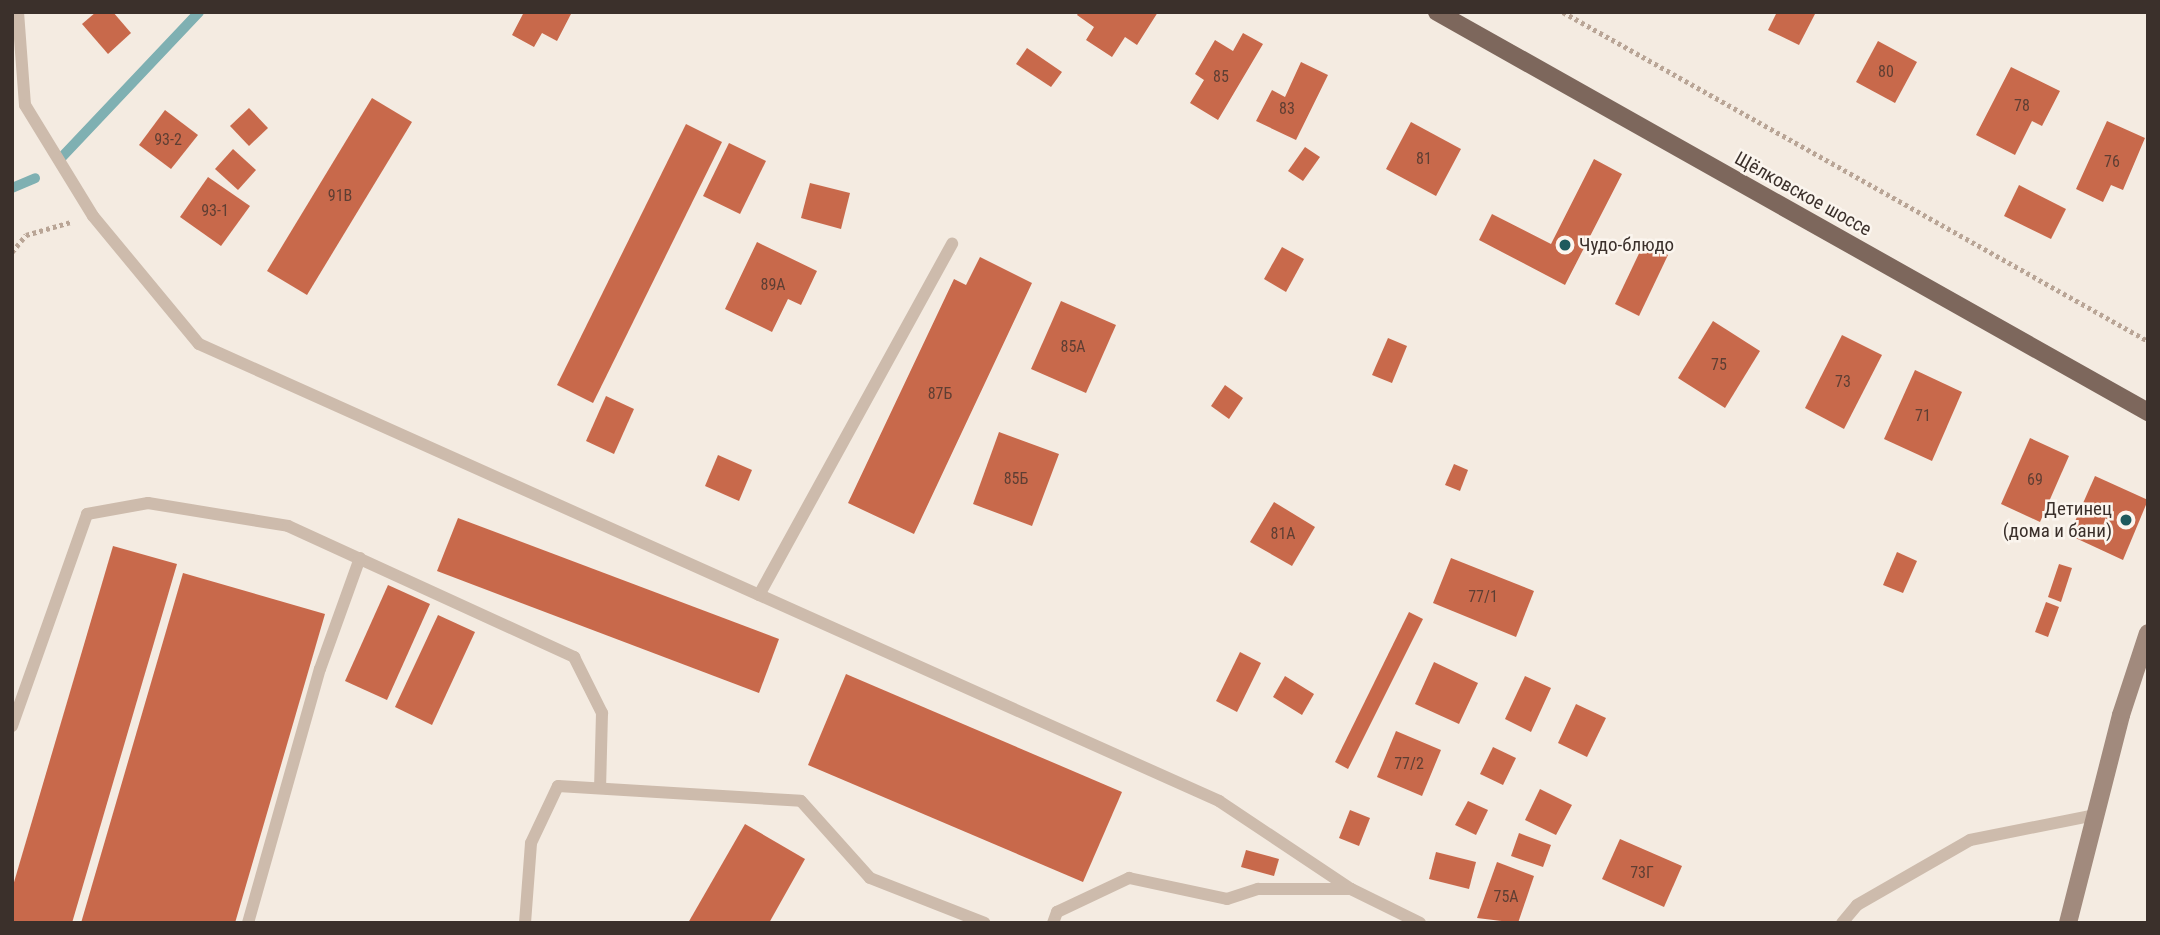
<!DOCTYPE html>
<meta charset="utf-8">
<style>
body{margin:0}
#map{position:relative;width:2160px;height:935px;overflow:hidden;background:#f4ebe1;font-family:"Roboto Condensed",sans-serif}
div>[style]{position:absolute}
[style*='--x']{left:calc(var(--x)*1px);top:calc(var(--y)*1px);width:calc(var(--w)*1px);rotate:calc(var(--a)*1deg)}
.stream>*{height:10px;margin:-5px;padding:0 5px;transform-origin:5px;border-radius:5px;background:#7fb0b2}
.building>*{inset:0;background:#c8694b}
.path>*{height:4.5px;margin-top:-2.25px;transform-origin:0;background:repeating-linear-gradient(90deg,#b9a596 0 3.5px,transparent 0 7px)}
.lane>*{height:12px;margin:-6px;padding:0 6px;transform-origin:6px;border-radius:6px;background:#cdbbac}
.secondary>*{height:18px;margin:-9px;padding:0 9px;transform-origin:9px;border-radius:9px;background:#a18a7d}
.primary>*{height:18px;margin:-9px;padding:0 9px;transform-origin:9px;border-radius:9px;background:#7d675c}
.dots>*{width:19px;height:19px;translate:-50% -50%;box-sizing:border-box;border:4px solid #fbf5ee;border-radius:50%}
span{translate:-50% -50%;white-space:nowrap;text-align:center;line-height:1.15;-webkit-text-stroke:5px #fbf5ee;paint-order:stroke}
.number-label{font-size:16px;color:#5e3e33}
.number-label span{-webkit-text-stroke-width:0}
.street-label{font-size:19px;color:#3b302b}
.poi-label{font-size:19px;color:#3b302b}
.left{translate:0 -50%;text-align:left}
.right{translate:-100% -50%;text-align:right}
.frame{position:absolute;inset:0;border:14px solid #3b302b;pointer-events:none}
</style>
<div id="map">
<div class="stream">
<i style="--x:61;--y:158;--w:201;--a:-46.6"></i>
<i style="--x:12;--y:188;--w:25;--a:-23"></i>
</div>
<div class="building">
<i style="clip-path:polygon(96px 12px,113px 12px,131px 33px,108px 54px,82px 24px)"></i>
<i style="clip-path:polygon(524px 12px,572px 12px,557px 41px,542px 33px,534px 47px,512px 35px)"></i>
<i style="clip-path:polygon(1079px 12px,1158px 12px,1137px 45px,1125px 37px,1112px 57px,1086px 40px,1094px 27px,1077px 15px)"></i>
<i style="clip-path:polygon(1777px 12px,1816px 12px,1799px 45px,1768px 30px)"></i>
<i style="clip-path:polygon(1243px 33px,1263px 44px,1218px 120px,1190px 103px,1204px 80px,1195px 74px,1215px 40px,1233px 51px)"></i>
<i style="clip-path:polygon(1878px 41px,1917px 62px,1895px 103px,1856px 82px)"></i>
<i style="clip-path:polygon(1027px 48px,1062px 72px,1051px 87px,1016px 64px)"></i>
<i style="clip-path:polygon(1301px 62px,1328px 75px,1296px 140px,1256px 121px,1272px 90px,1285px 97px)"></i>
<i style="clip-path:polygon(2011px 67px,2060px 91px,2042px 126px,2032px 121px,2015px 155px,1976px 135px)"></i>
<i style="clip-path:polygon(372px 98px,412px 122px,307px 295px,267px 271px)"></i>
<i style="clip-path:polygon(249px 108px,268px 128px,249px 146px,230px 126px)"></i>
<i style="clip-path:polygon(165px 110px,198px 135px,171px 169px,139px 145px)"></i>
<i style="clip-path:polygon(2107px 121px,2145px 138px,2123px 190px,2111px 185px,2103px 202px,2076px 189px)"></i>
<i style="clip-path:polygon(1411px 122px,1461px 149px,1436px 196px,1386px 169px)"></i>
<i style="clip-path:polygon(686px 124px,722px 142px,593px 403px,557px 385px)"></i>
<i style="clip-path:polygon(729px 143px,766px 161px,740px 214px,703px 196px)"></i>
<i style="clip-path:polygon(1305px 147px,1320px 157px,1303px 181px,1288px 171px)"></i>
<i style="clip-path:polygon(233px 149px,256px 170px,238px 190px,215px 169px)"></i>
<i style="clip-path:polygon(1594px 159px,1622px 174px,1565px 285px,1479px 240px,1492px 214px,1551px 244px)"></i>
<i style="clip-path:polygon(208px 177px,250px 206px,221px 246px,180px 217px)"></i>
<i style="clip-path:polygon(810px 183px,850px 193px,841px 229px,801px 218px)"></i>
<i style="clip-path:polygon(2019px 185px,2066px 209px,2051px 239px,2004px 216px)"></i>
<i style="clip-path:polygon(757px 242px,817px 271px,801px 305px,788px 299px,772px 332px,725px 309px)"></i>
<i style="clip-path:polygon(1644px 243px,1668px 255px,1639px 316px,1615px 304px)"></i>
<i style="clip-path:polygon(1282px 247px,1304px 259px,1286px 292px,1264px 279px)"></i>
<i style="clip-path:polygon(980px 257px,1032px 283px,914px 534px,848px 503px,954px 279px,966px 285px)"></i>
<i style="clip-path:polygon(1061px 301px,1116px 325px,1086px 393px,1031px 369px)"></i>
<i style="clip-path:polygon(1713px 321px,1760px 351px,1725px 408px,1678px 378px)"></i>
<i style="clip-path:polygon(1842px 335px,1882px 355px,1844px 429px,1805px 408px)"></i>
<i style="clip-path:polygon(1388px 338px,1407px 346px,1392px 383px,1372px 375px)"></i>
<i style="clip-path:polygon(1915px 370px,1962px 392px,1932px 461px,1884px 439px)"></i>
<i style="clip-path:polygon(1225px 385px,1243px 398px,1229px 419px,1211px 406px)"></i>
<i style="clip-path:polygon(606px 396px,634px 409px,614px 454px,586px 441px)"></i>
<i style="clip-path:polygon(999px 432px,1059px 454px,1032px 526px,973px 504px)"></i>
<i style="clip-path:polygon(2030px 438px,2069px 456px,2040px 522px,2001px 504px)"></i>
<i style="clip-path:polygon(718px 455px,752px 470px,739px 501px,705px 486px)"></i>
<i style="clip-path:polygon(1454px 464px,1468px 470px,1460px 491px,1445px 485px)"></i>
<i style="clip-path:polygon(2095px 476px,2148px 500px,2123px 560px,2069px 535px)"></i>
<i style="clip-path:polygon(1274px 502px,1315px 527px,1292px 566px,1250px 542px)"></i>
<i style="clip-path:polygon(458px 518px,779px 639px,759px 693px,437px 571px)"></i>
<i style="clip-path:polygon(113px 546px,177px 564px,72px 923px,12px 923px,12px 889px)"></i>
<i style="clip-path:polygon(1897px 552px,1917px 561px,1903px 593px,1883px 585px)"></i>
<i style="clip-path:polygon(1451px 558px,1534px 591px,1516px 637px,1433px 603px)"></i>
<i style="clip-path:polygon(2059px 564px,2072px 568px,2061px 602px,2048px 597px)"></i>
<i style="clip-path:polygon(183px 573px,325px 614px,235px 923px,81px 923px)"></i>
<i style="clip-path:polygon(388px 585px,430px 604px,387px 700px,345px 681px)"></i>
<i style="clip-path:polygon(2046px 602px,2059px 607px,2048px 637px,2035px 632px)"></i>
<i style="clip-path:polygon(1409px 612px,1423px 619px,1348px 769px,1335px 762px)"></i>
<i style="clip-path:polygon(438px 615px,475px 632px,432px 725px,395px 707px)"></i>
<i style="clip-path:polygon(1240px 652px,1261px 663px,1237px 712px,1216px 701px)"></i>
<i style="clip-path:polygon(1434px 662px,1478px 683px,1459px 724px,1415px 704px)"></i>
<i style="clip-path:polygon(846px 674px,1122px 792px,1083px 882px,808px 765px)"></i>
<i style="clip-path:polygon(1285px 676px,1314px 694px,1302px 715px,1273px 697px)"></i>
<i style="clip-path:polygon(1525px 676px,1551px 688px,1531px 732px,1505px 719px)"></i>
<i style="clip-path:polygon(1576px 704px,1606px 718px,1587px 757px,1558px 743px)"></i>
<i style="clip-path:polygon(1396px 731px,1441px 750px,1422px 796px,1377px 777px)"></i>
<i style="clip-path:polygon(1493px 747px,1516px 758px,1503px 785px,1480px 774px)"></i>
<i style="clip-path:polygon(1540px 789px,1572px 805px,1556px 835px,1525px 820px)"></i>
<i style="clip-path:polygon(1468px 801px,1488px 810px,1476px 835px,1455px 825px)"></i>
<i style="clip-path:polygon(1350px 810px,1370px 818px,1359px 846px,1339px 838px)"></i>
<i style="clip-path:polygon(745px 824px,805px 859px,769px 923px,688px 923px)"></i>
<i style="clip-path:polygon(1519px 833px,1551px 845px,1543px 867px,1511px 856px)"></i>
<i style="clip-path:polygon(1620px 839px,1682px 866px,1664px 907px,1602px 879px)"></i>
<i style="clip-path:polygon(1246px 850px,1279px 859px,1274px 876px,1241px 867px)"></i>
<i style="clip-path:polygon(1436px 852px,1476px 862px,1469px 889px,1429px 879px)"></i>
<i style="clip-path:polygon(1497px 862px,1534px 876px,1518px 923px,1477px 918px)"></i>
</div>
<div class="path">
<i style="--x:1563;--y:12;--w:671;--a:29.35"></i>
<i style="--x:12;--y:252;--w:22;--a:-51"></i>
<i style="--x:26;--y:235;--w:47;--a:-16.1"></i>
</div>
<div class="lane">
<i style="--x:18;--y:12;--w:93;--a:85.7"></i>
<i style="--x:25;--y:105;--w:130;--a:58.5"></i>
<i style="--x:93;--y:216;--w:166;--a:50.4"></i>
<i style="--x:199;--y:344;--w:1118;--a:24.13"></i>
<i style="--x:1219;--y:801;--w:159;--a:33.7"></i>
<i style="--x:1351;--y:889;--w:77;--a:26.2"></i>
<i style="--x:759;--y:595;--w:401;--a:-61.2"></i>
<i style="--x:12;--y:726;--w:225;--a:-70.5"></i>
<i style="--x:87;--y:514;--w:62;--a:-10.2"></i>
<i style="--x:148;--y:503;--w:142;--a:9.3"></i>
<i style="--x:288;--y:526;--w:315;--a:24.6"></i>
<i style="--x:574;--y:657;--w:63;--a:63.4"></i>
<i style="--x:602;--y:713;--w:75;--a:91.5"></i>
<i style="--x:248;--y:923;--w:264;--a:-74.2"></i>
<i style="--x:320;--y:669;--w:118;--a:-70.2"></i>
<i style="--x:525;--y:923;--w:80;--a:-85.7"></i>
<i style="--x:531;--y:843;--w:63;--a:-64.7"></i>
<i style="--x:558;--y:786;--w:243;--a:3.5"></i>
<i style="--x:801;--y:801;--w:103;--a:48.1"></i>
<i style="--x:870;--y:878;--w:123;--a:21.4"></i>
<i style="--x:1053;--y:923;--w:12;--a:-70"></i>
<i style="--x:1057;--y:912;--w:80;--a:-25.3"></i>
<i style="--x:1129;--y:878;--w:100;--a:12.1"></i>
<i style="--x:1227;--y:899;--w:33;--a:-18"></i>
<i style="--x:1258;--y:889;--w:93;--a:0"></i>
<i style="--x:1842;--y:923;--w:23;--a:-50"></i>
<i style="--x:1857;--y:905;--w:130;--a:-29.9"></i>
<i style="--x:1970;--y:840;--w:127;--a:-11.3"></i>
</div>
<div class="secondary">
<i style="--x:2068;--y:923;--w:215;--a:-75.7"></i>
<i style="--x:2121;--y:715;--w:86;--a:-71.8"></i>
</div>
<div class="primary">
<i style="--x:1437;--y:12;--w:816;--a:29.36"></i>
</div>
<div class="dots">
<i style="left:1565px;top:245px;background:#1f5a5e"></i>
<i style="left:2126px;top:520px;background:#1f5a5e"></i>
</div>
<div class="number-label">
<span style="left:1886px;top:72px">80</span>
<span style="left:1221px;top:77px">85</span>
<span style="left:2022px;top:106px">78</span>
<span style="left:1287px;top:109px">83</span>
<span style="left:168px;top:140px">93-2</span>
<span style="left:1424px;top:159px">81</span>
<span style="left:2112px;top:162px">76</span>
<span style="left:340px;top:196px">91В</span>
<span style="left:215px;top:211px">93-1</span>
<span style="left:773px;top:285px">89А</span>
<span style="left:1073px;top:347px">85А</span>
<span style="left:1719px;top:365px">75</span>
<span style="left:1843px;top:382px">73</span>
<span style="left:940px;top:394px">87Б</span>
<span style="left:1923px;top:416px">71</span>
<span style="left:1016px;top:479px">85Б</span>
<span style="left:2035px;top:480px">69</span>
<span style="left:1283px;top:534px">81А</span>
<span style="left:1483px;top:597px">77/1</span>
<span style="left:1409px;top:764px">77/2</span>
<span style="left:1642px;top:873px">73Г</span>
<span style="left:1506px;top:897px">75А</span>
</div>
<div class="street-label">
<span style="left:1803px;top:194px;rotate:29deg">Щёлковское шоссе</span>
</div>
<div class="poi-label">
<span class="left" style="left:1579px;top:245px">Чудо-блюдо</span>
<span class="right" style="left:2112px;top:520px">Детинец<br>(дома и бани)</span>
</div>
<div class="frame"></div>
</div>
